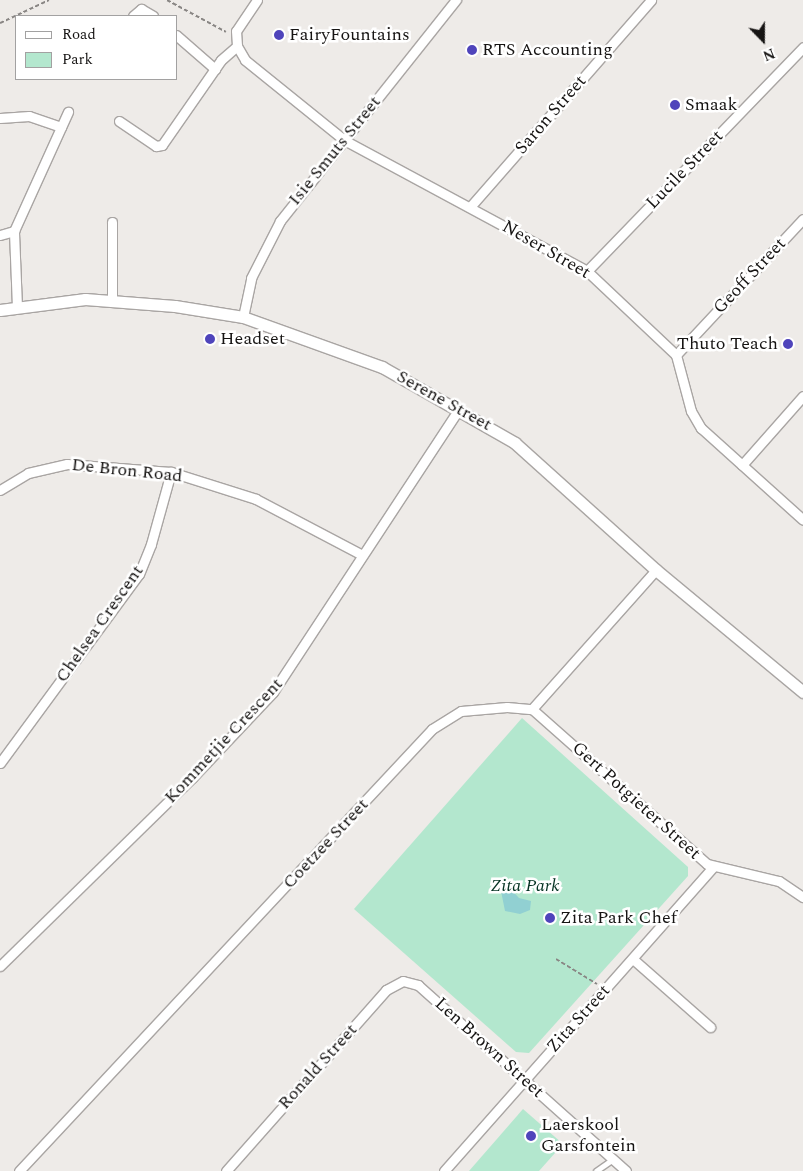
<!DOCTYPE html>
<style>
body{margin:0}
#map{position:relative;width:803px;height:1171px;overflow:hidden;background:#eeebe8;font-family:Spectral,serif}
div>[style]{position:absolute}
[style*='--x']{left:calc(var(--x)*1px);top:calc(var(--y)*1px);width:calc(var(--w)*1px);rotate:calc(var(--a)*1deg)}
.green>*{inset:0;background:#b3e7ce}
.water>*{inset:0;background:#91d0d2}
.path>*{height:2px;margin-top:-1px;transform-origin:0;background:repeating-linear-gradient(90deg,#898684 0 4px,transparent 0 6.5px)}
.roads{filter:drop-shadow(1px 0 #a9a5a3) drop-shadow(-1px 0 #a9a5a3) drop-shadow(0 1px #a9a5a3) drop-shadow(0 -1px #a9a5a3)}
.service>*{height:4.5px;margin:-2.25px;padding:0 2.25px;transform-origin:2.25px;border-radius:2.25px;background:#fff}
.minor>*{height:9px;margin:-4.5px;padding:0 4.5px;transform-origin:4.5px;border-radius:4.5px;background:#fff}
.tertiary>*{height:11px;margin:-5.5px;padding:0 5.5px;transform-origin:5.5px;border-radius:5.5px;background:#fff}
.dots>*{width:14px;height:14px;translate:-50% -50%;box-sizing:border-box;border:2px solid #fff;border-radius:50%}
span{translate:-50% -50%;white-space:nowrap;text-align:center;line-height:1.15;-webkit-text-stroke:5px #fff;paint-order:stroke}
.poi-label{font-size:18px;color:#161413}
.left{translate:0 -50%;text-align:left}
.right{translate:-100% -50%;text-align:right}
.street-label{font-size:18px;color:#161413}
.park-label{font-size:18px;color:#053323;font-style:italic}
.legend{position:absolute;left:15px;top:15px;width:162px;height:65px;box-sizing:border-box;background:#fff;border:1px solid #a2a1a1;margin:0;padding:6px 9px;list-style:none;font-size:15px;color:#161413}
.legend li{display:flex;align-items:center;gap:10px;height:25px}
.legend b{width:25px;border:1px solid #a2a1a1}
.north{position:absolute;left:738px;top:15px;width:50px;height:50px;-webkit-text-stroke:4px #fff;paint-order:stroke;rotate:158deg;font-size:14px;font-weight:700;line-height:20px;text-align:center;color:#161413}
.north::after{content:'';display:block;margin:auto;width:18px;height:22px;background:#161413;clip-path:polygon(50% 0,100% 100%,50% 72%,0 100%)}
</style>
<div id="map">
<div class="green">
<i style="clip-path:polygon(522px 718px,688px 867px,688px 876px,529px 1053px,516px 1052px,354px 909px)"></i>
<i style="clip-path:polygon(523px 1109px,563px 1144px,539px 1171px,469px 1171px)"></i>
</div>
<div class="water">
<i style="clip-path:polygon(506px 884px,519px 898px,531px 901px,530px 910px,520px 914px,505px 911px,501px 891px)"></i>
</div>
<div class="path">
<i style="--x:167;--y:0;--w:67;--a:28.5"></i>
<i style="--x:0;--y:23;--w:54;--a:-25.1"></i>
<i style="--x:556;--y:959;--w:48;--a:31.4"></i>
</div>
<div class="roads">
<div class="service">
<i style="--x:596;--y:1171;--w:21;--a:-35"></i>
</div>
<div class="minor">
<i style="--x:257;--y:0;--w:37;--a:124"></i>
<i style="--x:236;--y:31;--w:15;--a:86"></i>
<i style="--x:237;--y:46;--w:16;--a:60"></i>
<i style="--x:245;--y:60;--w:127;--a:38.9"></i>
<i style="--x:344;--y:140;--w:276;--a:28.3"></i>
<i style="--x:587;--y:271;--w:122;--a:43.3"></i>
<i style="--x:676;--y:355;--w:58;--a:75"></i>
<i style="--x:691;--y:411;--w:20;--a:60"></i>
<i style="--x:701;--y:428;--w:137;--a:42"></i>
<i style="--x:133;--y:16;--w:11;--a:-41"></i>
<i style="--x:141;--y:9;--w:14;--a:30"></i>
<i style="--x:176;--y:35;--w:52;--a:41.1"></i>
<i style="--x:0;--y:118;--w:29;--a:-4"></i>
<i style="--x:29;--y:116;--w:34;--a:19"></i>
<i style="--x:119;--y:121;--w:45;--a:34"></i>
<i style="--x:156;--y:146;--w:6;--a:-9"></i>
<i style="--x:162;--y:145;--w:103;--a:-55.2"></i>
<i style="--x:221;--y:60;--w:21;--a:-41"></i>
<i style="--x:470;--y:207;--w:275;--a:-48.8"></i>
<i style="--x:0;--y:235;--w:15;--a:-16"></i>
<i style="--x:587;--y:271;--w:311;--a:-46"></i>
<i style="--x:112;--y:299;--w:77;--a:-90"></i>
<i style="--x:17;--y:307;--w:76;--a:-92.3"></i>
<i style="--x:14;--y:231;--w:131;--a:-65.6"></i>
<i style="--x:243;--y:317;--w:40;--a:-78"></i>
<i style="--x:251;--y:278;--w:64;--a:-63"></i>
<i style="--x:280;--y:221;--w:283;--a:-51.5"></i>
<i style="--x:676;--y:355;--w:186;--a:-47"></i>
<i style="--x:742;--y:465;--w:92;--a:-48.5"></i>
<i style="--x:0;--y:490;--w:33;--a:-31"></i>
<i style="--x:28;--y:473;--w:40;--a:-13"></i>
<i style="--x:67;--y:464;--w:104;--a:4.4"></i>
<i style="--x:171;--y:472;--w:89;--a:17.6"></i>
<i style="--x:256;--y:499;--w:120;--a:27.8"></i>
<i style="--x:532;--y:709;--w:234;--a:41.5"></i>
<i style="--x:707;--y:864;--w:74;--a:13.3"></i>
<i style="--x:779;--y:881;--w:29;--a:34"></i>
<i style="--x:532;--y:709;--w:186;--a:-48.3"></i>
<i style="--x:0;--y:763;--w:235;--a:-53.7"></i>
<i style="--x:139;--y:574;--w:32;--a:-68"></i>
<i style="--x:151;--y:544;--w:75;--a:-74.5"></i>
<i style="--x:633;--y:959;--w:103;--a:41.4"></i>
<i style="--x:0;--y:966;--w:269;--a:-44.4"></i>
<i style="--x:192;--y:778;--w:118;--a:-46.7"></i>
<i style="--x:273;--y:692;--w:339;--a:-56.7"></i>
<i style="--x:19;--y:1171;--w:605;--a:-46.94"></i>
<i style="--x:432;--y:729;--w:34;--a:-32"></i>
<i style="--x:461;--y:711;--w:46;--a:-5"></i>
<i style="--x:507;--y:707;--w:25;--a:5"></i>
<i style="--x:226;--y:1171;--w:242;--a:-48.5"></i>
<i style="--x:386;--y:990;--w:19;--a:-28"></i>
<i style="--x:403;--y:981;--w:16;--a:15"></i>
<i style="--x:418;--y:985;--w:279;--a:41.8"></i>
<i style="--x:444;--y:1171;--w:406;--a:-48.5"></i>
</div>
<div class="tertiary">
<i style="--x:0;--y:310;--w:86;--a:-7.4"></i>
<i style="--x:85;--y:299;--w:90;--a:4.4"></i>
<i style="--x:175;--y:306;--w:69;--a:9.2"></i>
<i style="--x:243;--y:317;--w:148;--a:19.8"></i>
<i style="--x:382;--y:367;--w:153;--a:29.7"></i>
<i style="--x:515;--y:443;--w:190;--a:42"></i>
<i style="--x:656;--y:570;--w:191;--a:39.7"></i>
</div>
</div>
<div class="dots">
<i style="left:279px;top:35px;background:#4f44bb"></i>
<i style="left:472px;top:50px;background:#4f44bb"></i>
<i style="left:675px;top:105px;background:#4f44bb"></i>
<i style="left:210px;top:339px;background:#4f44bb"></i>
<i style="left:788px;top:344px;background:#4f44bb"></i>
<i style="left:550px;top:918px;background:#4f44bb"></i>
<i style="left:531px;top:1136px;background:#4f44bb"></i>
</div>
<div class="poi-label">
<span class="left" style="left:289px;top:35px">FairyFountains</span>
<span class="left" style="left:482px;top:50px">RTS Accounting</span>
<span class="left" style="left:685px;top:105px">Smaak</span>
<span class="left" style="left:220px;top:339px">Headset</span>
<span class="right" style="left:778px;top:344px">Thuto Teach</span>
<span class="left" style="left:560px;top:918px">Zita Park Chef</span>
<span class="left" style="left:541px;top:1136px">Laerskool<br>Garsfontein</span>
</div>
<div class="street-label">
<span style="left:551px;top:115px;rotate:-49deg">Saron Street</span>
<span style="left:335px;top:151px;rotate:-51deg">Isie Smuts Street</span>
<span style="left:685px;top:170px;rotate:-46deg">Lucile Street</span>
<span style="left:546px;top:250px;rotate:30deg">Neser Street</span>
<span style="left:750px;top:276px;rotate:-47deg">Geoff Street</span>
<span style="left:444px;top:401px;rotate:29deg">Serene Street</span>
<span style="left:127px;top:471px;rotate:6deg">De Bron Road</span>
<span style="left:100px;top:624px;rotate:-55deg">Chelsea Crescent</span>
<span style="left:224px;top:741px;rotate:-47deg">Kommetjie Crescent</span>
<span style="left:636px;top:801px;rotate:42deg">Gert Potgieter Street</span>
<span style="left:326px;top:844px;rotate:-47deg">Coetzee Street</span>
<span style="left:579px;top:1019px;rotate:-48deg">Zita Street</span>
<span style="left:489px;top:1048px;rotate:42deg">Len Brown Street</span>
<span style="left:318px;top:1067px;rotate:-48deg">Ronald Street</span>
</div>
<div class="park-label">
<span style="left:525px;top:886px">Zita Park</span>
</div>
<ul class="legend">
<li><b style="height:6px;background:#fff"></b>Road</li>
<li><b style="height:14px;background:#b3e7ce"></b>Park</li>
</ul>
<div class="north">N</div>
</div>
